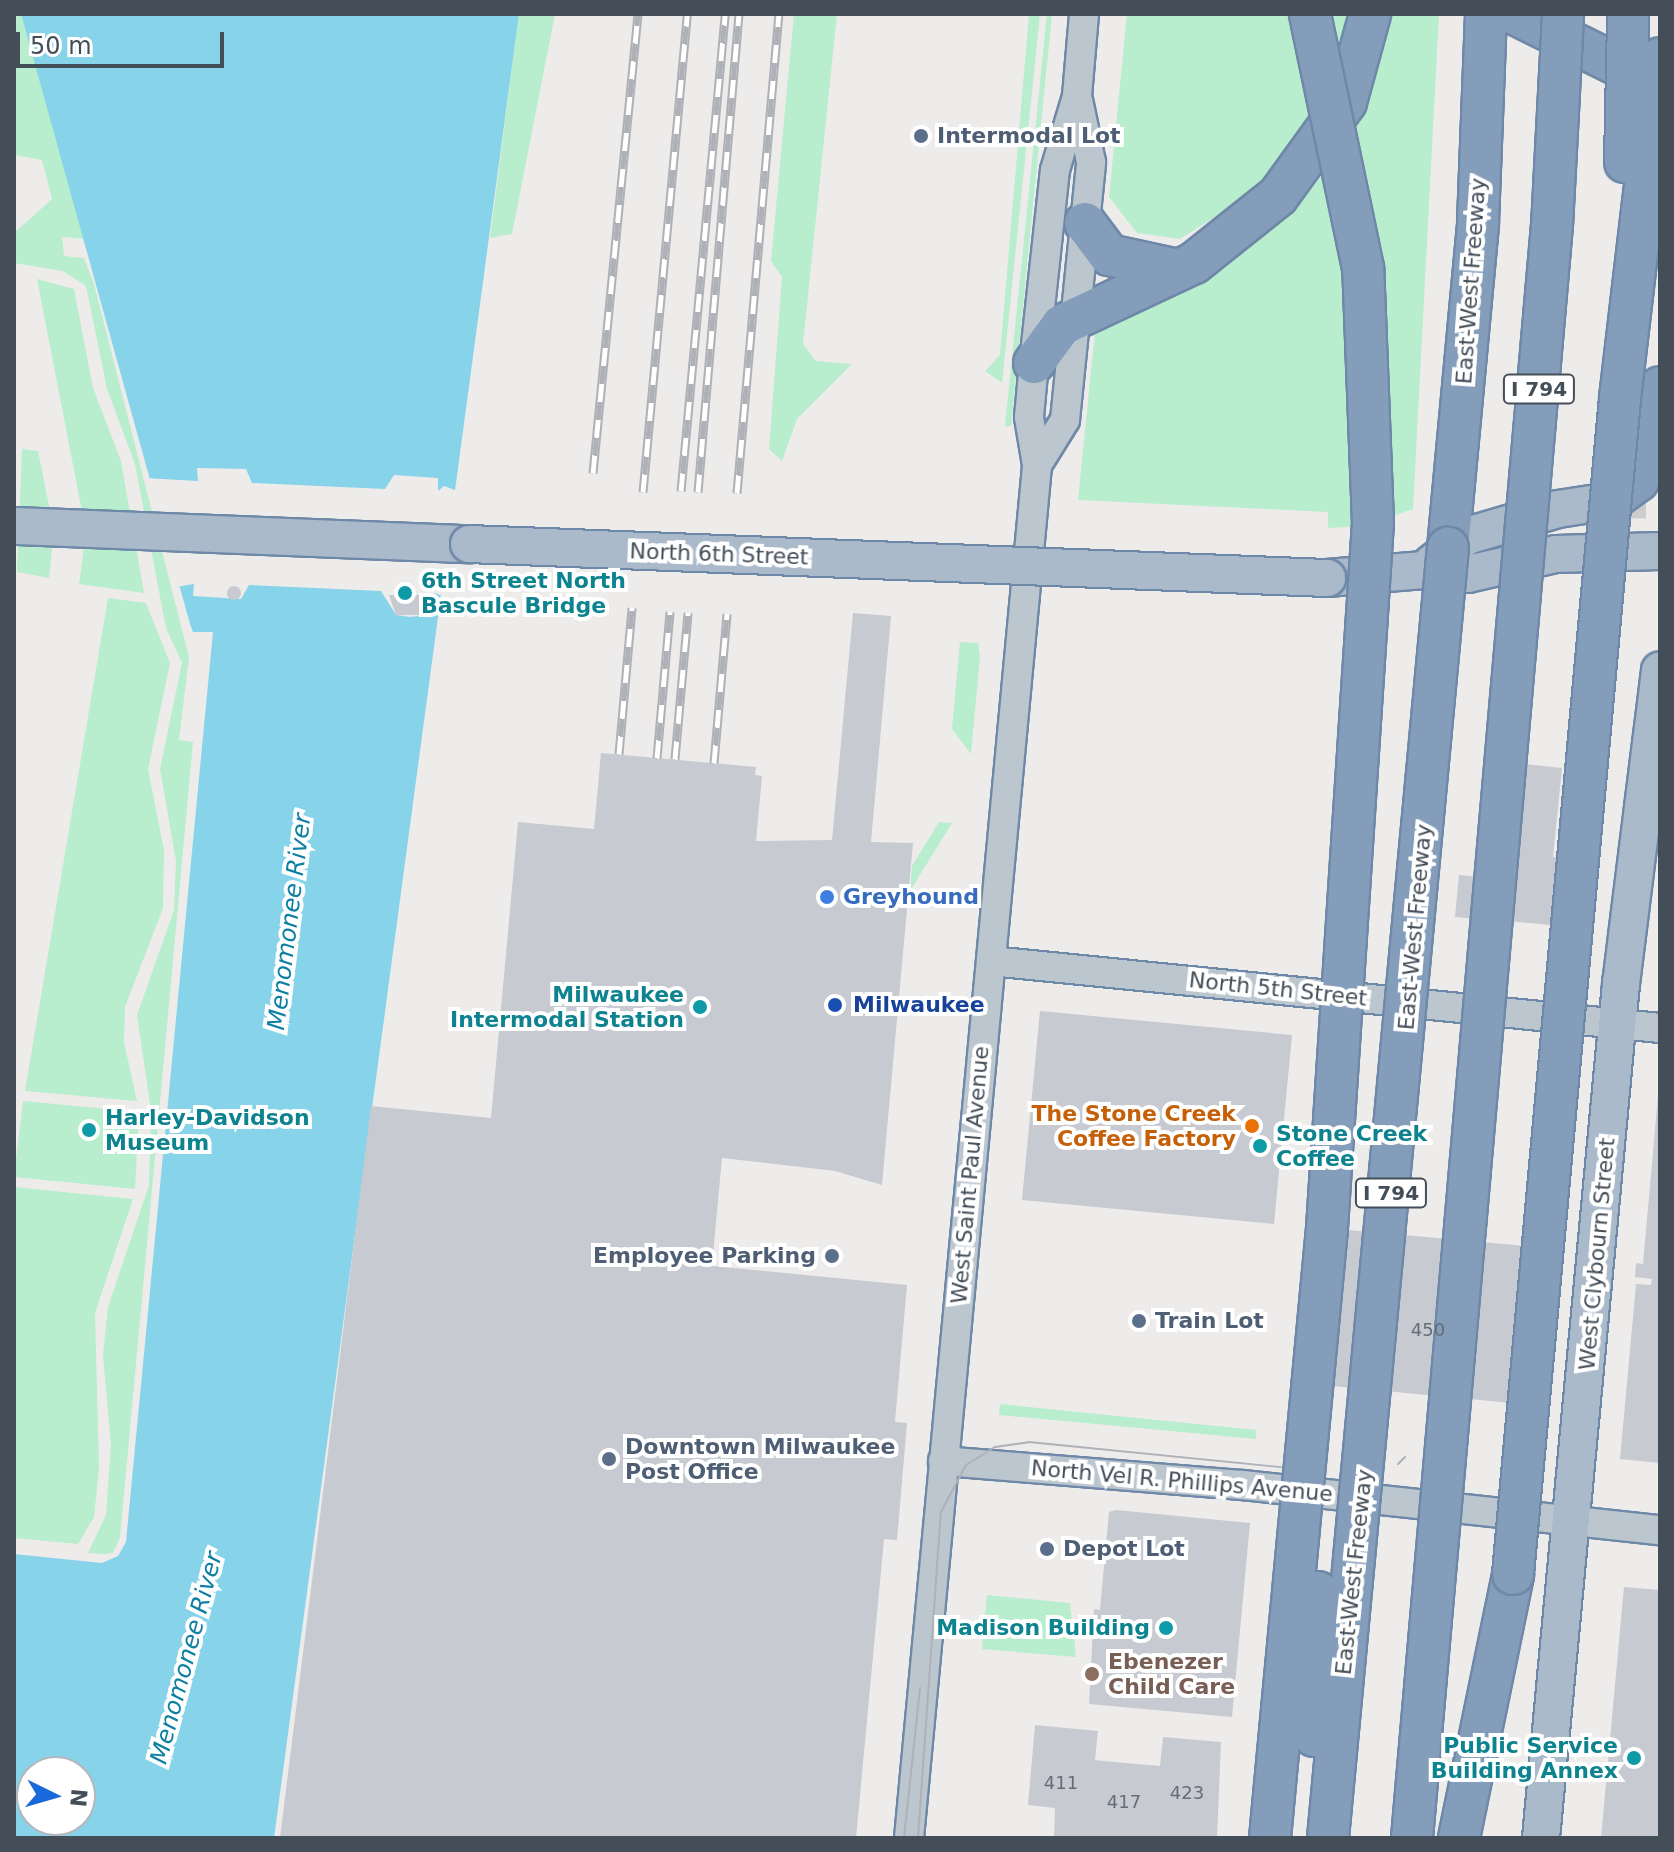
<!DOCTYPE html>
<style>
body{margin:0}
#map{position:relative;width:1674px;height:1852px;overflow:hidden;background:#eeebeb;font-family:"DejaVu Sans",sans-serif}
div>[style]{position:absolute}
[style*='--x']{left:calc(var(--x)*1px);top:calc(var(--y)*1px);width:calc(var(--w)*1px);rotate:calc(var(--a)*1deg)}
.green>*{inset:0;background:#b8edce}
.water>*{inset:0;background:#86d3ea}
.pier>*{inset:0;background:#eeebeb}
.building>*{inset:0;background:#c8cad1}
.round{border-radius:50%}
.major-tunnel>*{height:36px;margin-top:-18px;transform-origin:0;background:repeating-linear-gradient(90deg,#ccccce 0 36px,transparent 0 54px)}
.roads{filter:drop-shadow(2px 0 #6e88a7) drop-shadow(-2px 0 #6e88a7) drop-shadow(0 2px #6e88a7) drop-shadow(0 -2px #6e88a7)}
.minor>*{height:28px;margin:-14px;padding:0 14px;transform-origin:14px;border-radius:14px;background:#bcc6ce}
.major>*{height:36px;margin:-18px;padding:0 18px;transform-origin:18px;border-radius:18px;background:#abbacb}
.highway>*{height:40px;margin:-20px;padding:0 20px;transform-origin:20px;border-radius:20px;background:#839dbb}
.tram>*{height:2px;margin:-1px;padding:0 1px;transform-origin:1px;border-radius:1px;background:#aeb1b6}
.rail>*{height:9px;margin-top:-4.5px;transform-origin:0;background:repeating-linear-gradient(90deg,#fff 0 18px,#aeb1b6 0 36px);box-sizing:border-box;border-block:2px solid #aeb1b6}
.bridges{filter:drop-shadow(2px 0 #6e88a7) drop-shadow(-2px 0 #6e88a7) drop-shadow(0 2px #6e88a7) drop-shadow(0 -2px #6e88a7)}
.major-bridge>*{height:36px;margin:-18px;padding:0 18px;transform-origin:18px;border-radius:18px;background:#abbacb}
.highway-bridge>*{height:40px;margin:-20px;padding:0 20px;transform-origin:20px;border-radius:20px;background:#839dbb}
.dots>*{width:22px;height:22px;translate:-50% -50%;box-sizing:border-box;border:4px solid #fff;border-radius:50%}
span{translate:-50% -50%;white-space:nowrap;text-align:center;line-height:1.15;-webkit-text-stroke:8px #fff;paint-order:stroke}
.number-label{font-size:18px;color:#656d77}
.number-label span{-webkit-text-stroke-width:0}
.shield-label span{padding:2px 6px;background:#fff;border:2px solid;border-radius:6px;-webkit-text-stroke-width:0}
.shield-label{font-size:20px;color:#444e59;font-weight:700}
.service-label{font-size:22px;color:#4e5e75;font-weight:700}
.left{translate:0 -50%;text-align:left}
.right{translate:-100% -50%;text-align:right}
.street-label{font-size:22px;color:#444e59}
.culture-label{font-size:22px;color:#0d838f;font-weight:700}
.shop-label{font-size:22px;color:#366cbe;font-weight:700}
.transit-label{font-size:22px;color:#164399;font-weight:700}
.food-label{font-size:22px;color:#c56008;font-weight:700}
.education-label{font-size:22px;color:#785e54;font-weight:700}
.water-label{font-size:24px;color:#0d7fa3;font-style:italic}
.frame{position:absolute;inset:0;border:16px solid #444e59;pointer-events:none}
.north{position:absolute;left:16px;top:1756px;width:80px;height:80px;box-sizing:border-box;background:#fff;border:2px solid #b4b8bd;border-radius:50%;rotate:95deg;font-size:22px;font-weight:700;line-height:32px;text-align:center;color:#444e59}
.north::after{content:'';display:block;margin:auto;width:28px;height:36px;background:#1a69da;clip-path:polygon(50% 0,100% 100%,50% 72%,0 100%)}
.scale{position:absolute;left:16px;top:32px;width:208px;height:36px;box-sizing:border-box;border:4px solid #444e59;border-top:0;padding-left:10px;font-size:24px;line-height:28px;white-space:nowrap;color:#444e59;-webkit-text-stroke:6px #fff;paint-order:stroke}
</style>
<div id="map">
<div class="green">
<i style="clip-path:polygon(14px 14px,21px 14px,85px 239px,62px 237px,64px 256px,84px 258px,94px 284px,189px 657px,179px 740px,193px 742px,120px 1538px,113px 1553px,105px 1554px,88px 1553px,106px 1515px,111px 1445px,103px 1355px,108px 1307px,149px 1185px,151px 1111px,137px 1015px,174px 910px,176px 861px,160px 769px,182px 663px,166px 628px,135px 464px,107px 389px,86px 286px,63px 271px,14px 263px,14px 233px,52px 199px,42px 160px,14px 155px)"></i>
<i style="clip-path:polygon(519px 14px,555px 14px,512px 234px,490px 238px)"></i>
<i style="clip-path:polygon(794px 14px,837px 14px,803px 344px,816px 361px,852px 364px,797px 419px,782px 461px,769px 449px,782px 277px,771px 261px)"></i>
<i style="clip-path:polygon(1029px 14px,1040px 14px,1002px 383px,985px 371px,1000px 355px)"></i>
<i style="clip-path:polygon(1047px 14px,1052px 14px,1011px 426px,1005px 426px)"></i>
<i style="clip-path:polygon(1127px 14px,1350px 14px,1325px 104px,1253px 193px,1180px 239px,1137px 233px,1109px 197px)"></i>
<i style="clip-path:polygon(1386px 14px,1439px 14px,1413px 509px,1363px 526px,1328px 528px,1328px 512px,1078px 500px,1095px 331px,1211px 277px,1294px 210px,1348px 143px)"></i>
<i style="clip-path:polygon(37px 279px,74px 289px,93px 388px,121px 461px,144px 593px,79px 584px,86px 532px)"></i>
<i style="clip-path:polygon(22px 449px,38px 451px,54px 531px,49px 578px,17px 572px)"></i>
<i style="clip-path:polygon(108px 598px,146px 603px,170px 663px,148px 769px,164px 850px,163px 908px,125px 1007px,124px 1042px,137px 1101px,25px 1091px)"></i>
<i style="clip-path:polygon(960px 642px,978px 643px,980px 656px,971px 754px,952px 729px)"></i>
<i style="clip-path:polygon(939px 822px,952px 823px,910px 891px,912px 866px)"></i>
<i style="clip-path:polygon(23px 1101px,139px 1112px,135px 1189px,14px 1177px)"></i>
<i style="clip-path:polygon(14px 1187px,133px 1199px,95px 1313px,99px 1468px,94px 1517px,78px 1544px,14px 1538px)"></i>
<i style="clip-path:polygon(1000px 1404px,1256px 1430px,1256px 1439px,999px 1415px)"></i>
<i style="clip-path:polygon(987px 1595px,1070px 1603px,1076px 1657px,982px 1649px)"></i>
</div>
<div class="water">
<i style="clip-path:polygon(evenodd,21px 14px,519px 14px,274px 1838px,14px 1838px,14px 1554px,102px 1563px,118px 1556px,126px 1542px,213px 632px,193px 632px,190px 624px,21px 14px,32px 1772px,80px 1772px,80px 1820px,32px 1820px,32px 1772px)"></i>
</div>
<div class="pier">
<i style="clip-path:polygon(197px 468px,246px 469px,252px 483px,385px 489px,394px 475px,438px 478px,438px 491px,444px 486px,460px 492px,447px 598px,435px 593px,428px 599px,427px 615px,410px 617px,396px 615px,381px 591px,249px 585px,241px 599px,193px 596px,194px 584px,176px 587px,145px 478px,198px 481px)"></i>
</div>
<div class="building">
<i class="round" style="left:227px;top:586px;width:14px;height:14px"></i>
<i style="clip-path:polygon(389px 595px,428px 595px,427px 615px,396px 615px)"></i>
<i style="clip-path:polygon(853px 613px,891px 616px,871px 842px,913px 843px,882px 1185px,835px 1171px,722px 1158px,712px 1266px,907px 1285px,895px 1422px,907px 1423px,897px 1540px,884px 1539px,856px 1838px,280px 1838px,371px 1106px,491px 1118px,518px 822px,594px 829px,601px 753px,756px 767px,755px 775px,762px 776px,756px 841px,832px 840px)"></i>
<i style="clip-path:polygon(1524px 764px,1562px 768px,1553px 857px,1587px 860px,1580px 928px,1509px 921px)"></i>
<i style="clip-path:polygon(1459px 875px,1501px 879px,1498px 921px,1455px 917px)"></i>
<i style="clip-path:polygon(1040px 1011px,1292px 1035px,1274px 1224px,1022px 1200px)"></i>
<i style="clip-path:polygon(1658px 1096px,1660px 1096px,1660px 1463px,1620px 1459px,1636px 1284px,1651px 1285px,1652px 1279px,1635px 1277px,1636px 1263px,1643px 1264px)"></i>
<i style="clip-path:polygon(1337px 1229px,1536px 1247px,1522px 1404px,1322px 1385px)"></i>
<i style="clip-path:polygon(1116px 1510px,1250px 1523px,1232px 1717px,1089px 1704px,1094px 1609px,1100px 1610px,1109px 1512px)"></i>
<i style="clip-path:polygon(1624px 1587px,1660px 1590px,1660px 1838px,1601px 1838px)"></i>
<i style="clip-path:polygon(1035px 1725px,1098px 1731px,1095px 1760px,1114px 1762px,1160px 1766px,1163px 1737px,1221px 1742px,1217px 1838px,1054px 1838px,1055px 1808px,1028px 1805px)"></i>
</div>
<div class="major-tunnel">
<i style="--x:1610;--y:501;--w:50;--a:-1.1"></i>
</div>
<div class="roads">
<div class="minor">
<i style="--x:1037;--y:465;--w:53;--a:-58.1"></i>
<i style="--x:1065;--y:420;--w:259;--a:-84.2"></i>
<i style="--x:1091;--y:162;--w:63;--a:-101.8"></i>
<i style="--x:991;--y:961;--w:672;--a:5.72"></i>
<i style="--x:943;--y:1461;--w:301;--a:4.6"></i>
<i style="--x:1243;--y:1485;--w:419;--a:6.2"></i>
<i style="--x:909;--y:1838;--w:1379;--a:-84.67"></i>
<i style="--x:1037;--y:465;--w:49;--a:-99.5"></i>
<i style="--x:1029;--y:417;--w:54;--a:-84.7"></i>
<i style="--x:1034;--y:363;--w:194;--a:-83.8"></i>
<i style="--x:1055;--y:170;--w:77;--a:-73.4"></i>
<i style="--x:1077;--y:96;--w:82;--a:-85.1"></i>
</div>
<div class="major">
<i style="--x:14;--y:526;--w:455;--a:2.3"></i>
<i style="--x:1431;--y:564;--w:46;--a:-37.9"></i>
<i style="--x:1467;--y:536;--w:95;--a:-16.5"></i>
<i style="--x:1558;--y:509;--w:53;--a:-8.7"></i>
<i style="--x:1327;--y:578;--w:97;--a:-4.7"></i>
<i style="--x:1424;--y:570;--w:44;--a:5.2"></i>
<i style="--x:1468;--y:574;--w:90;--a:-12.8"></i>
<i style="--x:1556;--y:554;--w:104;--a:-1.7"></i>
<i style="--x:1541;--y:1838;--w:858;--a:-84.65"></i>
<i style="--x:1621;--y:984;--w:316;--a:-82.9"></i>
</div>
<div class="highway">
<i style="--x:1515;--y:14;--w:155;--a:26.4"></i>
<i style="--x:1085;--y:223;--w:40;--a:53"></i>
<i style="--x:1109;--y:255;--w:71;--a:12.3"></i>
<i style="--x:1034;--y:363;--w:47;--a:-53.6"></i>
<i style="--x:1062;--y:325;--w:146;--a:-25.2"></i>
<i style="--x:1194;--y:263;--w:107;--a:-38.6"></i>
<i style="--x:1278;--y:196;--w:116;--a:-54.1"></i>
<i style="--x:1346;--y:102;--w:91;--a:-74.7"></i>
<i style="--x:1610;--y:501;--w:34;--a:-36"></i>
<i style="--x:1638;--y:481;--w:38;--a:-65"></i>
<i style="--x:1654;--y:446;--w:59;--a:-84.2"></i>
<i style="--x:1448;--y:548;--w:327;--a:-84.7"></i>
<i style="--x:1478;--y:222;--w:208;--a:-87.8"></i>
<i style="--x:1459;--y:1838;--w:269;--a:-78.4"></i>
</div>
</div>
<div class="tram">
<i style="--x:1398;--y:1464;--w:10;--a:-45"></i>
<i style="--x:904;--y:1838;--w:151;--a:-83.9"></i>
<i style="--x:918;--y:1838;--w:327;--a:-86"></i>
<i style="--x:941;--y:1512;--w:53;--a:-62"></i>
<i style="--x:966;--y:1465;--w:34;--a:-32"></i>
<i style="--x:995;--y:1447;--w:34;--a:-8"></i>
<i style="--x:1029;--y:1442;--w:253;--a:5.7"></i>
</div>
<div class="rail">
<i style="--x:593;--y:473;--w:461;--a:-84.4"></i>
<i style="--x:681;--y:491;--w:479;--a:-84.7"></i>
<i style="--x:643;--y:492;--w:480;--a:-84.7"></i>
<i style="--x:698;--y:492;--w:480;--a:-85.1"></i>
<i style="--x:737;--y:493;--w:481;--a:-85"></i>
<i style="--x:619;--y:754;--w:147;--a:-84.9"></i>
<i style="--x:657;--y:758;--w:147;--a:-84.9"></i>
<i style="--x:675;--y:759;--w:147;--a:-84.9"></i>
<i style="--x:714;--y:763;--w:150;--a:-85"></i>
</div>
<div class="bridges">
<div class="major-bridge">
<i style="--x:469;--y:544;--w:859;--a:2.27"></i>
</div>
<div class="highway-bridge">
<i style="--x:1625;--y:162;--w:148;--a:-88.8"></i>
<i style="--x:1513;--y:1574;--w:1181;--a:-84.8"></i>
<i style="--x:1620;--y:398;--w:342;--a:-83.3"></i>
<i style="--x:1314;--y:1736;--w:144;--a:-88.4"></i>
<i style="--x:1270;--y:1838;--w:613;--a:-84.66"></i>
<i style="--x:1327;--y:1228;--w:706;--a:-86.27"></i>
<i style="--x:1373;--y:523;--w:255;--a:-92.2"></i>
<i style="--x:1363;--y:268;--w:259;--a:-101.8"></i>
<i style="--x:1328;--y:1838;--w:1296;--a:-84.69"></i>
<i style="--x:1412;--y:1838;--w:1618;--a:-85.04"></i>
<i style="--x:1552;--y:226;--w:212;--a:-87"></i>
</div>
</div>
<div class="dots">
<i style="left:921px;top:136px;background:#5c6f8a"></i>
<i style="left:405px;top:593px;background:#0f9aa8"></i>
<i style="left:827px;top:897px;background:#3f7fe0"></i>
<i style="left:835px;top:1005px;background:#1a4fb4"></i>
<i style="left:700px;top:1007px;background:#0f9aa8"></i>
<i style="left:1252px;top:1126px;background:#e8710a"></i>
<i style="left:89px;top:1130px;background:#0f9aa8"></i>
<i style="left:1260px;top:1146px;background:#0f9aa8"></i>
<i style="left:832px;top:1256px;background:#5c6f8a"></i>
<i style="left:1139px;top:1321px;background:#5c6f8a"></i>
<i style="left:609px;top:1459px;background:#5c6f8a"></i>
<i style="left:1047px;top:1549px;background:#5c6f8a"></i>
<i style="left:1166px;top:1628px;background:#0f9aa8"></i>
<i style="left:1092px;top:1674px;background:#8d6e63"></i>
<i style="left:1634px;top:1758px;background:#0f9aa8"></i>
</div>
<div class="number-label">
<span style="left:1428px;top:1330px">450</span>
<span style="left:1061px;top:1783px">411</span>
<span style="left:1187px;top:1793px">423</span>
<span style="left:1124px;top:1802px">417</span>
</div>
<div class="shield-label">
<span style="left:1539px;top:389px">I 794</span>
<span style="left:1391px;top:1193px">I 794</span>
</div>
<div class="service-label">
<span class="left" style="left:937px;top:136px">Intermodal Lot</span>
<span class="right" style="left:816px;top:1256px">Employee Parking</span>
<span class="left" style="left:1155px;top:1321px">Train Lot</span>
<span class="left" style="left:625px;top:1459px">Downtown Milwaukee<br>Post Office</span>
<span class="left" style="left:1063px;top:1549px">Depot Lot</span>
</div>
<div class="street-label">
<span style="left:1471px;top:281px;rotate:-86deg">East-West Freeway</span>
<span style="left:719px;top:554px;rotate:2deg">North 6th Street</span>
<span style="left:1415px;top:927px;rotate:-85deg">East-West Freeway</span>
<span style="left:1278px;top:989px;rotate:6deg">North 5th Street</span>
<span style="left:970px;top:1175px;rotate:-85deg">West Saint Paul Avenue</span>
<span style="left:1597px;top:1254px;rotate:-85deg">West Clybourn Street</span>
<span style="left:1182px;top:1481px;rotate:5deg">North Vel R. Phillips Avenue</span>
<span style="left:1354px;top:1572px;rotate:-84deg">East-West Freeway</span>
</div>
<div class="culture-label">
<span class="left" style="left:421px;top:593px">6th Street North<br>Bascule Bridge</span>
<span class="right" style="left:684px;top:1007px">Milwaukee<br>Intermodal Station</span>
<span class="left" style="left:105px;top:1130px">Harley-Davidson<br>Museum</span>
<span class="left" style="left:1276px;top:1146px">Stone Creek<br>Coffee</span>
<span class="right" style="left:1150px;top:1628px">Madison Building</span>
<span class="right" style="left:1618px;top:1758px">Public Service<br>Building Annex</span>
</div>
<div class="shop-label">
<span class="left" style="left:843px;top:897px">Greyhound</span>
</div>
<div class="transit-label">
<span class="left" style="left:853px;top:1005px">Milwaukee</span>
</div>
<div class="food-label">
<span class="right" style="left:1236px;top:1126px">The Stone Creek<br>Coffee Factory</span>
</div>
<div class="education-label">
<span class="left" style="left:1108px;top:1674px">Ebenezer<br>Child Care</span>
</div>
<div class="water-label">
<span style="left:290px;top:922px;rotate:-83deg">Menomonee River</span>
<span style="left:187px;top:1658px;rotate:-75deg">Menomonee River</span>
</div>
<div class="frame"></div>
<div class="north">N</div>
<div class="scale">50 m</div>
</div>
